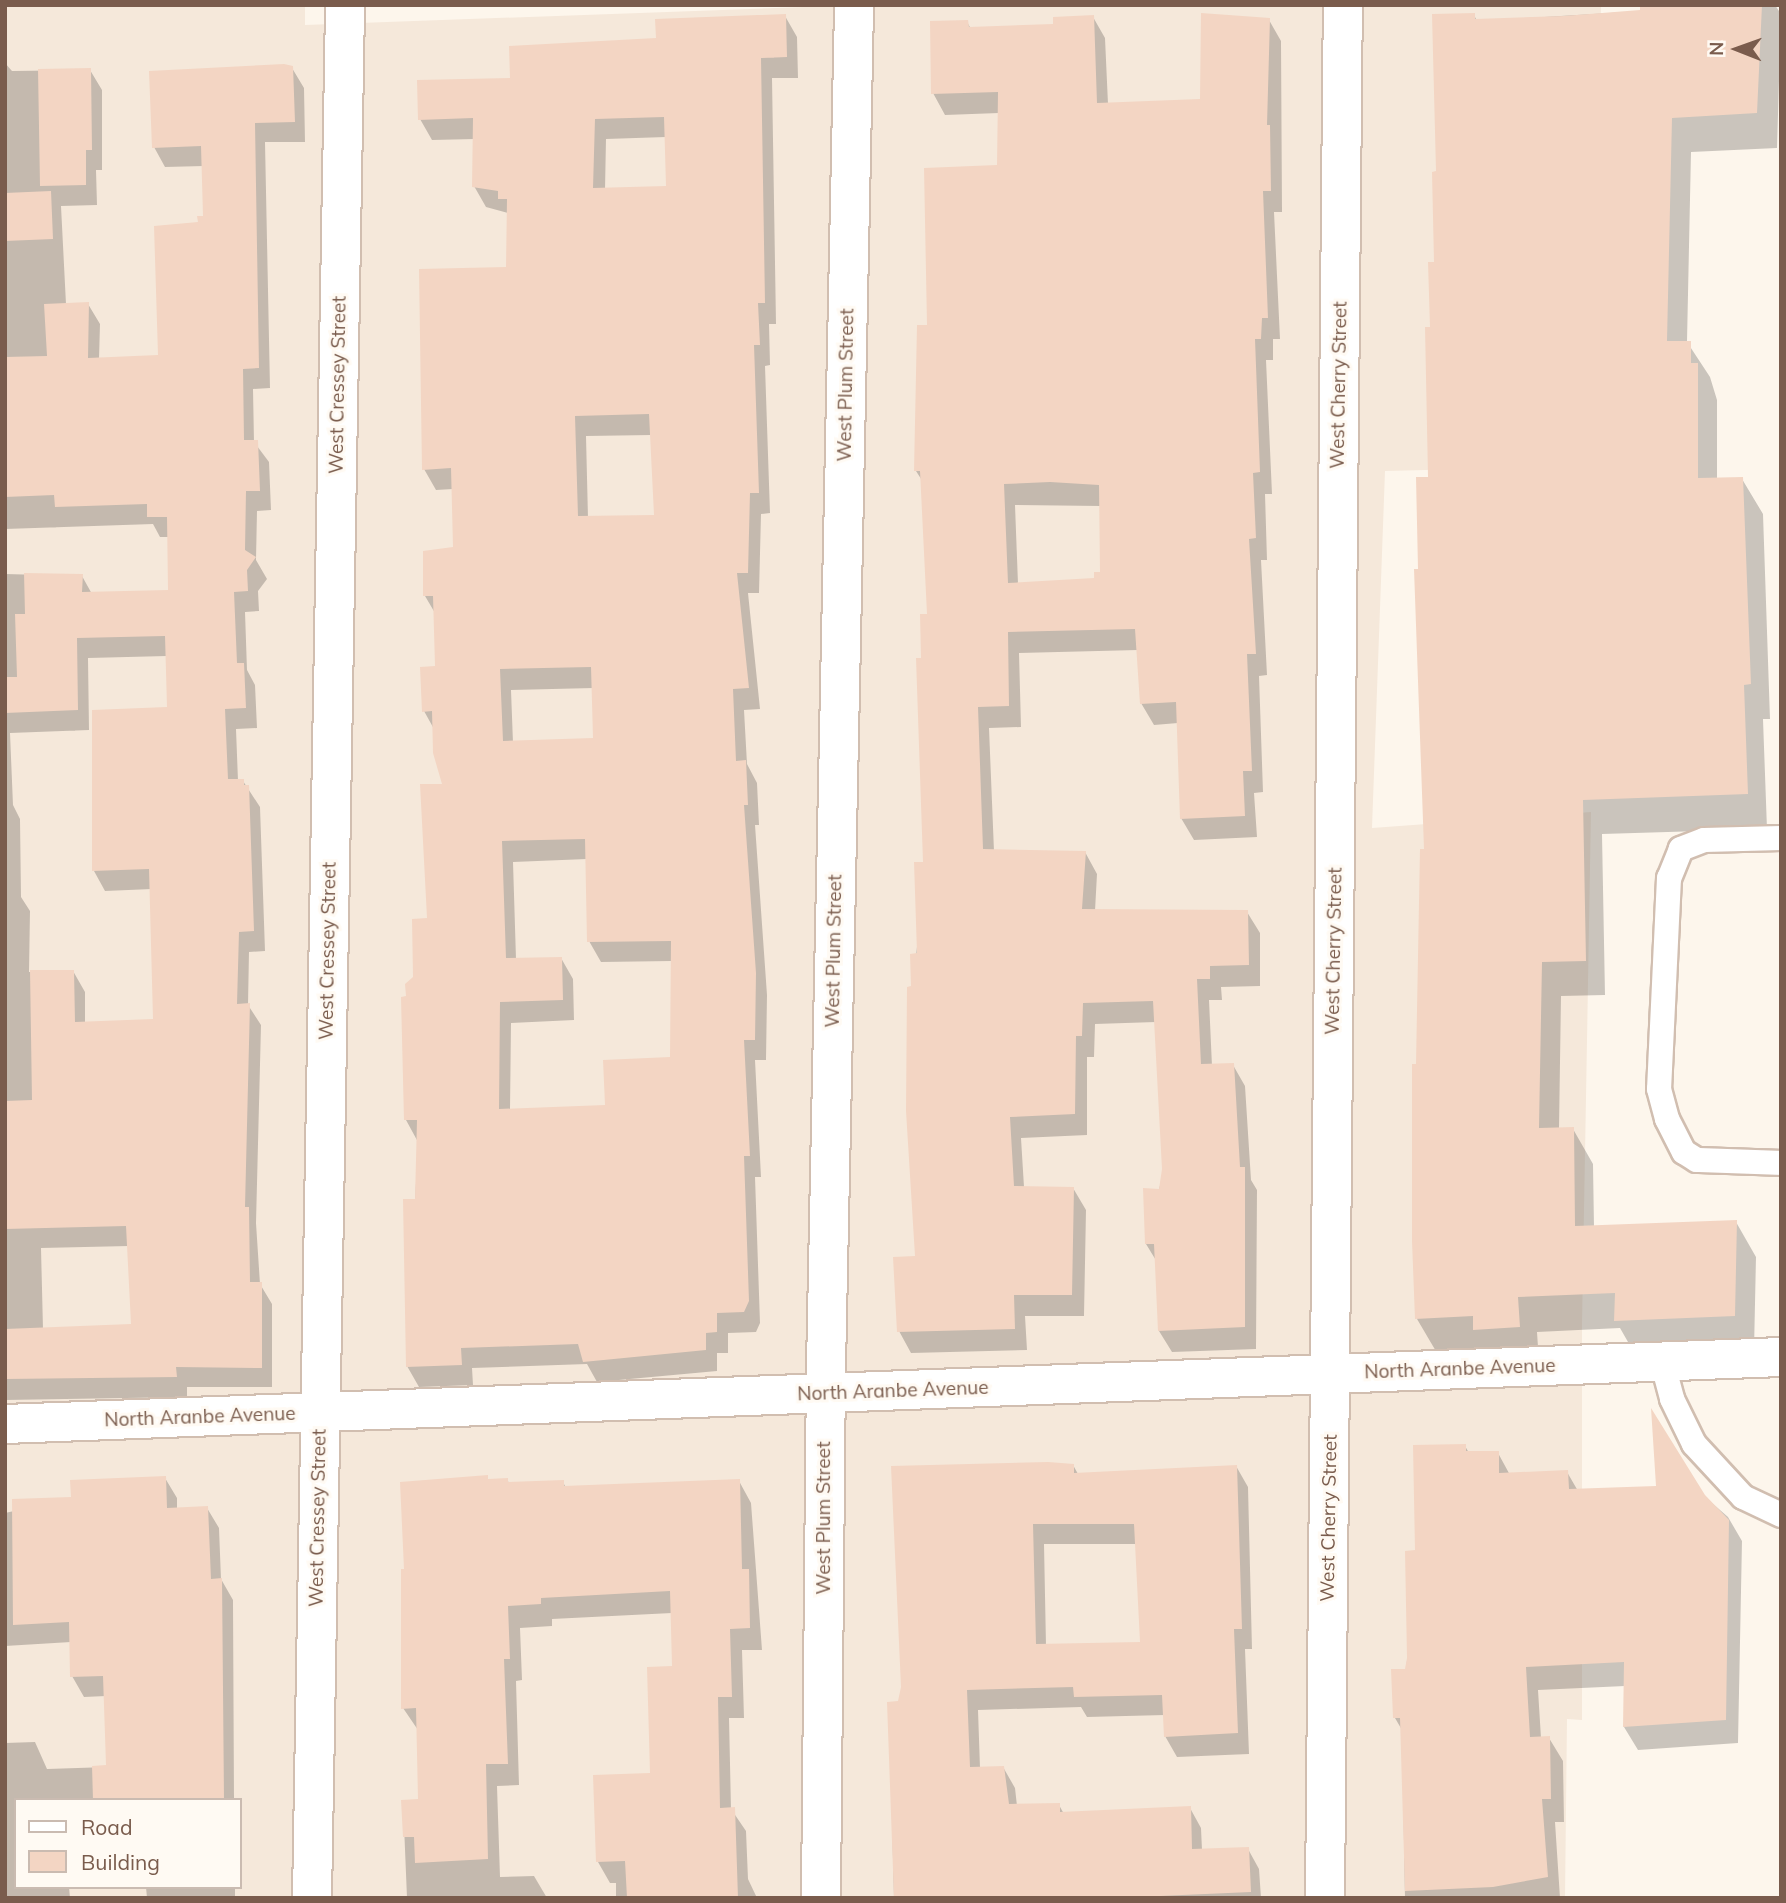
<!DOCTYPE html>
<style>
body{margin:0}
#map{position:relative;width:1786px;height:1903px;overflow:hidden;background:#fdf6ec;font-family:Mulish,sans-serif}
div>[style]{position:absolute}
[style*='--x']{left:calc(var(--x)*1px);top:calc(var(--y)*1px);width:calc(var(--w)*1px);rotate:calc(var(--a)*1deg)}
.residential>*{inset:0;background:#f5e8da}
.shadow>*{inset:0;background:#0003}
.building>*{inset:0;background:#f3d5c3}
.roads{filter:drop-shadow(2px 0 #d1beb0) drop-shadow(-2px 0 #d1beb0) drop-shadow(0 2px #d1beb0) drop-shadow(0 -2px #d1beb0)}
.lane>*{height:24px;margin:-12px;padding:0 12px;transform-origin:12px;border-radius:12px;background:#fff}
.street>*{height:38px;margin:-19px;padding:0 19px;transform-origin:19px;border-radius:19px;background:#fff}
span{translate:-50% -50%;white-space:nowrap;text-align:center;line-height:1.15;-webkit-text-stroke:6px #fffaf3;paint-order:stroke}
.street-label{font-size:19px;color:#7a5c4d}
.frame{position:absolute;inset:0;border:7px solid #7a5c4d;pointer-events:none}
.legend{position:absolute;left:14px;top:1798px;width:228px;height:91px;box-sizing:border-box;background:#fffaf3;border:2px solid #cabbb1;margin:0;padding:9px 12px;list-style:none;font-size:21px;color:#7a5c4d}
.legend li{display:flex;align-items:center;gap:14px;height:35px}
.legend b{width:35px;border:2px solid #cabbb1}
.north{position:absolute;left:1702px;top:14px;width:70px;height:70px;-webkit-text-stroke:5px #fffaf3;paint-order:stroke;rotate:271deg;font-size:19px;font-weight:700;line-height:28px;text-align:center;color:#7a5c4d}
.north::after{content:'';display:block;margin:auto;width:24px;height:32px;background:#7a5c4d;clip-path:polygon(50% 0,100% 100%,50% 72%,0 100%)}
</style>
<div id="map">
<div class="residential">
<i style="clip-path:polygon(evenodd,5px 5px,305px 5px,305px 25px,858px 5px,1601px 5px,1590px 466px,1385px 471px,1372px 828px,1591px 812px,1582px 1326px,1582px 1720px,1567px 1719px,1565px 1898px,5px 1898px,5px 5px,16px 1800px,240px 1800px,240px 1887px,16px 1887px,16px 1800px)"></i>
</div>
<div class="shadow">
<i style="clip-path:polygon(1642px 5px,1775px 5px,1781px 14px,1777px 148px,1691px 152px,1687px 342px,1710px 377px,1717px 400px,1717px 480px,1742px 479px,1763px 514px,1770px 719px,1763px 719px,1767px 829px,1602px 834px,1605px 995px,1561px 996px,1559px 1129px,1573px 1129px,1593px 1164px,1594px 1227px,1736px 1222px,1756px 1257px,1754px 1351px,1636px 1356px,1620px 1328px,1537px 1332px,1539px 1362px,1437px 1353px,1417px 1319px,1418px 1066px,1426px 850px,1420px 571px,1430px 478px,1438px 173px,1474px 15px,1477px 21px,1642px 11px)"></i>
<i style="clip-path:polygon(evenodd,785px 16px,797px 37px,798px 78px,772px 78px,776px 324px,769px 324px,770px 365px,765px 366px,770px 513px,761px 514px,759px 593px,748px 593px,760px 709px,744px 710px,747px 764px,757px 783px,759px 825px,755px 825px,767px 995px,766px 1060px,755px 1060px,761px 1177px,755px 1177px,760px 1323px,756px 1332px,728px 1333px,728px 1353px,717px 1353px,717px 1371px,597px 1382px,587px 1364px,472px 1368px,473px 1385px,419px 1387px,407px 1366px,418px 1142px,406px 1120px,408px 998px,429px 920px,444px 786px,434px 729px,424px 711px,437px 668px,435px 613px,425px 596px,455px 549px,453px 489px,436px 490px,424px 469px,507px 268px,508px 213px,486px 207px,474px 186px,475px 139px,432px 140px,420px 119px,512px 80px,658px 40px,785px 16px,666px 137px,667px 188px,605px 190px,606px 139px,666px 137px,785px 16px,652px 435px,656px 516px,588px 518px,586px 436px,652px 435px,785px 16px,594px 688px,595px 740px,513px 743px,511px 690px,594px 688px,785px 16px,587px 859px,589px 941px,601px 962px,672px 961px,671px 1059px,607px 1106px,510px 1110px,511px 1023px,574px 1020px,573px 979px,561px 958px,516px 959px,513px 862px,587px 859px)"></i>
<i style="clip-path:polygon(evenodd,1093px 17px,1105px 38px,1108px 104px,1202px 100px,1269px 20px,1281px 41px,1282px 212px,1274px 212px,1280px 339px,1273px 339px,1273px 360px,1266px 360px,1272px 494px,1265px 494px,1267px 560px,1261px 560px,1267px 675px,1259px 676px,1263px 792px,1254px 793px,1257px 837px,1194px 840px,1181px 818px,1178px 723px,1154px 725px,1141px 703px,1138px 650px,1019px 653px,1021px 727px,989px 728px,994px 851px,1085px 852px,1097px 874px,1095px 911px,1247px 912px,1260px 933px,1260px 986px,1221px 987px,1222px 1000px,1209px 1000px,1212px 1066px,1233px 1065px,1245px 1086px,1251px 1180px,1257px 1190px,1256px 1349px,1172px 1352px,1159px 1331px,1157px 1262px,1146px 1244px,1164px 1169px,1156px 1022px,1095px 1024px,1094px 1057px,1087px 1057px,1087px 1135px,1021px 1138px,1024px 1187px,1073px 1188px,1086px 1210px,1084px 1316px,1025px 1316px,1027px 1350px,911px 1353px,899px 1331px,917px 1258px,913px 988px,925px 864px,923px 660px,928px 615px,923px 482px,916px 471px,928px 327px,998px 167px,999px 113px,945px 115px,933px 93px,967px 22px,971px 29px,1055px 25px,1093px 17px,1015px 505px,1101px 506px,1101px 574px,1096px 580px,1018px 584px,1015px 505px)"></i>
<i style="clip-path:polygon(evenodd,5px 63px,12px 71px,90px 70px,102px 90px,102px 170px,96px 170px,97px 205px,61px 206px,66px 304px,88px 304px,100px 324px,99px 359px,160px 357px,204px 218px,204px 166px,165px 167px,154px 147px,292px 68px,304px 88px,305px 142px,265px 142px,270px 388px,253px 389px,254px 442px,269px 462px,271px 510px,257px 511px,256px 560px,267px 579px,258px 591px,259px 611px,245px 612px,247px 670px,255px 685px,257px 728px,236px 729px,238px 781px,243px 781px,260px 807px,265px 951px,249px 952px,248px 1005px,261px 1025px,256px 1223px,260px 1284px,272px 1304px,272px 1387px,187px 1387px,187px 1397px,5px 1400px,5px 574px,82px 576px,92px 594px,170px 592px,169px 537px,160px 537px,153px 524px,5px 529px,5px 63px,167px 656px,169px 709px,94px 871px,105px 891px,152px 889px,155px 1021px,85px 1023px,85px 992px,73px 971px,29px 972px,30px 911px,21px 897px,20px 819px,13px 805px,10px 733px,89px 730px,88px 658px,167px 656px,5px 63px,129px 1246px,132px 1326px,43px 1329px,41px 1248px,129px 1246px)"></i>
<i style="clip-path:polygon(1465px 1446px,1469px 1453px,1498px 1453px,1510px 1475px,1567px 1472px,1578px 1491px,1704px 1496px,1728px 1517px,1742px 1541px,1738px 1743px,1638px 1750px,1624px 1727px,1625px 1686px,1538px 1690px,1541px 1738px,1549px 1738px,1563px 1761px,1564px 1822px,1555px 1822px,1560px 1898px,1405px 1898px,1402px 1730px,1395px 1718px,1406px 1671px,1417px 1552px)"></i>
<i style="clip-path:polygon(evenodd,1073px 1465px,1078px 1474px,1236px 1466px,1248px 1487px,1252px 1649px,1245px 1649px,1249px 1754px,1177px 1757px,1165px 1736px,1165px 1715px,1087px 1717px,1081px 1707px,978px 1710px,980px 1768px,1003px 1767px,1015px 1788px,1017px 1806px,1059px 1805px,1064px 1814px,1190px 1808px,1201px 1828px,1202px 1850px,1248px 1849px,1259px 1869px,1261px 1898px,894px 1898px,889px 1704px,900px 1703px,1073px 1465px,1044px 1544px,1137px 1544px,1142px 1644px,1046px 1646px,1044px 1544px)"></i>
<i style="clip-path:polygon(165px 1478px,177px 1498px,177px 1509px,207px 1508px,219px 1528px,221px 1579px,233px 1600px,234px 1800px,16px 1800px,16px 1887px,69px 1887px,70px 1898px,5px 1898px,5px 1743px,35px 1742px,47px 1769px,108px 1767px,106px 1696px,84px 1697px,72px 1676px,71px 1642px,5px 1646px,5px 1513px)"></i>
<i style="clip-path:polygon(507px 1480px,510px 1484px,563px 1482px,566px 1488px,739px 1481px,751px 1503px,762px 1650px,742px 1650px,744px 1718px,729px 1718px,731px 1809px,746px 1831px,748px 1879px,757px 1898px,616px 1898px,616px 1883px,610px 1883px,598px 1862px,652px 1775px,673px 1668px,672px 1613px,552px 1619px,552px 1626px,520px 1628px,522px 1680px,516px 1681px,519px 1785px,497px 1786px,500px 1877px,534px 1876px,547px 1898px,407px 1898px,403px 1801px,419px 1801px,418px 1730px,403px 1708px,489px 1481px)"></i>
<i style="clip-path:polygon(146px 1887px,235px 1887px,235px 1898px,147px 1898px)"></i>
</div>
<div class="building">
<i style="clip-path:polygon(1640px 5px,1762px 5px,1757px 113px,1672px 118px,1667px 341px,1691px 341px,1691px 363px,1698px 363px,1698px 478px,1743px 477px,1751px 684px,1744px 685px,1748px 794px,1583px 800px,1586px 961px,1542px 962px,1539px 1128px,1574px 1127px,1575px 1226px,1737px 1220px,1735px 1316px,1614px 1321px,1615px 1293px,1518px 1297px,1520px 1327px,1473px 1330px,1473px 1316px,1415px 1319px,1412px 1241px,1412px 1064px,1416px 1064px,1420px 849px,1424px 849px,1414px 569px,1418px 569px,1416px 477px,1428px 477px,1425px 327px,1430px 327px,1428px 262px,1434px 262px,1432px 172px,1436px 171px,1432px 14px,1475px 13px,1475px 19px,1564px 16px,1640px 10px)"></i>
<i style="clip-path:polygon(evenodd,1201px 13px,1270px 18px,1267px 125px,1270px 125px,1271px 191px,1263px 191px,1268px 318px,1262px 318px,1261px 339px,1255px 339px,1260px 472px,1253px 473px,1256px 538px,1249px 539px,1256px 654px,1247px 654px,1252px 771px,1243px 771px,1245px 816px,1180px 819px,1176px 702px,1140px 704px,1135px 629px,1008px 632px,1009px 706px,978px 707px,983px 849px,1086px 851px,1082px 909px,1248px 910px,1249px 965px,1210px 966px,1210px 979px,1197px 979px,1201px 1064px,1234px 1063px,1240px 1167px,1245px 1167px,1245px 1327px,1158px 1331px,1154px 1244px,1145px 1244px,1143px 1188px,1159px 1189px,1162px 1169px,1153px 1001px,1083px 1003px,1082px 1036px,1076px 1036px,1075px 1114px,1010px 1117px,1014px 1186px,1074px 1187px,1072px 1295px,1014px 1295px,1015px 1329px,897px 1332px,893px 1257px,915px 1256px,906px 1111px,907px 987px,911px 986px,910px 954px,917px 953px,914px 862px,923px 862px,916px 658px,921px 658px,920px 614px,927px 614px,920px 471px,914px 471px,917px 325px,927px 325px,924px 168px,997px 165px,998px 92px,931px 94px,930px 21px,968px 20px,969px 27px,1053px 24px,1053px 17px,1094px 15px,1097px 103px,1200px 99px,1201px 13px,1050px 482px,1099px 485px,1100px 572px,1094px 572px,1094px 578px,1008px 583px,1004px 484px,1050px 482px)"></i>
<i style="clip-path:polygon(evenodd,786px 14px,787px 57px,761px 58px,765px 303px,758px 303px,760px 345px,754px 345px,759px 493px,750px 493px,748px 573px,737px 573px,749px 688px,733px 689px,736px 761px,746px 760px,748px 805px,744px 805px,756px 973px,755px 1040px,744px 1040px,750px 1156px,744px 1156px,749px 1301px,744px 1312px,717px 1313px,717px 1332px,706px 1333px,706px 1350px,583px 1362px,578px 1344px,461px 1348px,462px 1365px,406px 1367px,403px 1199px,415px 1199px,417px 1120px,404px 1120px,401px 997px,406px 996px,405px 984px,413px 977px,412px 919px,427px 918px,420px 784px,442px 784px,433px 753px,432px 711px,422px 712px,420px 667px,435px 666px,433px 596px,423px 596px,423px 551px,453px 547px,451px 468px,422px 470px,419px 269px,506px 267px,507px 199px,498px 199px,498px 191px,472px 187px,473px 118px,418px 120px,417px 80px,510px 78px,509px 46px,656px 38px,655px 19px,786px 14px,664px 117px,666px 186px,593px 188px,595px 119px,664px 117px,786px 14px,649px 414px,654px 515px,578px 516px,575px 416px,649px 414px,786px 14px,591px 667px,593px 738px,503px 741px,500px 669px,591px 667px,786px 14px,585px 839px,587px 942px,671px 941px,670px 1057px,603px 1060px,605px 1105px,499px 1109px,500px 1002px,563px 1000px,562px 957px,506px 958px,502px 841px,585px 839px)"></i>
<i style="clip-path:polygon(284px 64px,293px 66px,295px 122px,255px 123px,259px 368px,243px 369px,244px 440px,258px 440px,260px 491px,246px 491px,245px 550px,256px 557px,247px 570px,248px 591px,234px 592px,237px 663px,244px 663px,246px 708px,225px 709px,228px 779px,244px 779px,244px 785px,249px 785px,254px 931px,239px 932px,237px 1004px,250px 1003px,245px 1207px,249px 1207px,250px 1282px,262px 1282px,262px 1368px,176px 1367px,177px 1377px,5px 1379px,5px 1329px,131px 1324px,126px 1226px,5px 1229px,5px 1101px,32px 1100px,30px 970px,74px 970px,75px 1022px,153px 1019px,149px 869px,92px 871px,92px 710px,167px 707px,165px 636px,77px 638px,78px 710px,5px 713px,5px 677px,17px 677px,15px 614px,25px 614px,24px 573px,83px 574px,82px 592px,168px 590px,167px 517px,147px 517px,147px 504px,55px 507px,54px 495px,5px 497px,5px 357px,47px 356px,44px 304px,89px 302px,88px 358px,158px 355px,154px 226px,198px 222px,197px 216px,203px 216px,201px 146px,152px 148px,149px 71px)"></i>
<i style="clip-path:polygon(91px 68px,92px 150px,86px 150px,86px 185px,40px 186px,38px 69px)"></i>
<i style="clip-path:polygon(51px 191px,53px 239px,5px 241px,5px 193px)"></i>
<i style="clip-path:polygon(1651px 1408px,1705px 1495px,1729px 1520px,1726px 1720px,1623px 1727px,1624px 1662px,1526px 1667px,1530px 1737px,1550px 1736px,1551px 1799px,1542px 1799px,1548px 1877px,1493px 1887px,1405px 1891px,1400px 1718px,1393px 1718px,1391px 1669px,1405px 1669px,1407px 1658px,1405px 1551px,1415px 1550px,1413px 1445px,1466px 1444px,1466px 1451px,1499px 1451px,1499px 1473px,1568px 1470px,1569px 1489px,1656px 1486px)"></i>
<i style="clip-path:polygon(evenodd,1048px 1462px,1074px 1464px,1074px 1473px,1237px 1465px,1242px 1629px,1234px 1629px,1238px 1733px,1164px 1737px,1162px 1695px,1074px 1697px,1073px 1687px,967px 1690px,970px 1767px,1004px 1766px,1009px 1804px,1060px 1803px,1060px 1812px,1191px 1806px,1192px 1849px,1249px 1847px,1251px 1892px,1114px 1898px,894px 1898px,887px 1702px,898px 1701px,901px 1687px,891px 1466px,1048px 1462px,1033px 1524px,1134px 1524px,1140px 1642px,1036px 1644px,1033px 1524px)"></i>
<i style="clip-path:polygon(488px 1475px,488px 1479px,508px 1478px,508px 1482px,564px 1480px,564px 1486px,740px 1479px,742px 1569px,749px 1569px,750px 1628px,730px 1629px,732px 1697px,718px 1697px,720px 1808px,735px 1807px,738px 1898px,627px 1898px,625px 1861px,596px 1862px,593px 1775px,650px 1773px,647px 1667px,672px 1666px,670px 1591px,541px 1598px,541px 1604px,508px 1606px,510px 1659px,504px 1659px,508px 1764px,486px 1764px,488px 1859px,415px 1863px,414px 1837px,403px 1837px,401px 1800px,418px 1799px,416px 1708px,401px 1709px,401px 1569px,404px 1569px,400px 1482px)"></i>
<i style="clip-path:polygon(166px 1476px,167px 1508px,208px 1506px,211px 1579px,222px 1578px,224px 1800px,93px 1800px,92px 1766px,106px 1765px,103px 1676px,70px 1677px,69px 1622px,13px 1625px,12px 1499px,71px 1497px,70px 1480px)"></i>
</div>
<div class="roads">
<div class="lane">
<i style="--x:1781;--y:838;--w:77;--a:178.5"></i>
<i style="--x:1704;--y:840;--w:25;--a:159"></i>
<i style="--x:1681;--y:849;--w:31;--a:112"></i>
<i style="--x:1669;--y:878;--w:211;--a:92.7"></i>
<i style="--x:1659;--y:1089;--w:31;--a:75"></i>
<i style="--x:1667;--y:1119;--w:37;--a:63"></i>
<i style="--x:1684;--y:1152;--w:15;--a:32"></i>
<i style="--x:1697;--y:1160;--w:84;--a:2"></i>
<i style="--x:1662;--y:1361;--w:39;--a:75"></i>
<i style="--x:1672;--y:1399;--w:50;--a:63.9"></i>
<i style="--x:1694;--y:1444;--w:72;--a:47.2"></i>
<i style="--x:1743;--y:1497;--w:42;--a:25.3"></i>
</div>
<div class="street">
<i style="--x:5;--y:1424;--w:1777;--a:-2.16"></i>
<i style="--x:312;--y:1898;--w:1893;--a:-89"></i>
<i style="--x:821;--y:1898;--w:531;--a:-89.46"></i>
<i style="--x:826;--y:1367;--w:1362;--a:-88.82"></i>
<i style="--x:1325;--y:1898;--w:1893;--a:-89.46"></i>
</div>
</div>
<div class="street-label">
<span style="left:338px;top:385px;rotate:-89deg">West Cressey Street</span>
<span style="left:846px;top:385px;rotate:-89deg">West Plum Street</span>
<span style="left:1339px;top:385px;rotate:-89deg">West Cherry Street</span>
<span style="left:328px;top:951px;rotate:-89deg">West Cressey Street</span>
<span style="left:834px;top:951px;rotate:-89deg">West Plum Street</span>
<span style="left:1334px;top:951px;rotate:-89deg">West Cherry Street</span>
<span style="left:1460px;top:1369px;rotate:-2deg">North Aranbe Avenue</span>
<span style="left:893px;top:1391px;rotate:-2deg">North Aranbe Avenue</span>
<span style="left:200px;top:1417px;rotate:-2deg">North Aranbe Avenue</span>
<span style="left:318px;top:1518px;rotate:-89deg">West Cressey Street</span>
<span style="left:824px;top:1518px;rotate:-90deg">West Plum Street</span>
<span style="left:1329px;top:1518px;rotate:-89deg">West Cherry Street</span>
</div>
<div class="frame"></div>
<ul class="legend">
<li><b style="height:9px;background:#fff"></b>Road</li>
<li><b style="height:19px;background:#f3d5c3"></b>Building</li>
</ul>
<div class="north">N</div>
</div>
